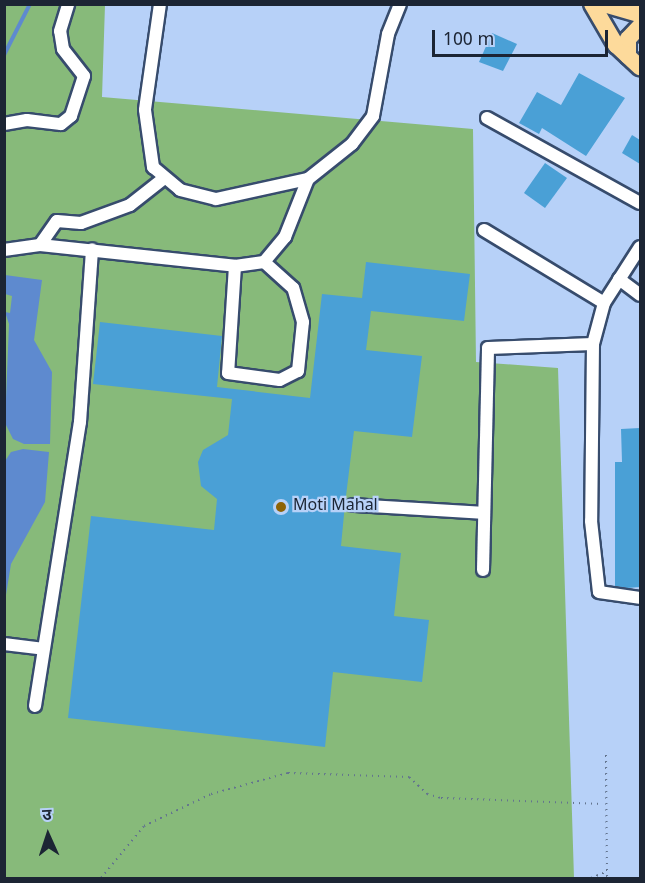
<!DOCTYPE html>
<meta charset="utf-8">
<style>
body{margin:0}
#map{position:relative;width:645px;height:883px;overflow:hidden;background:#b7d1f8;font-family:Georgia,"Noto Sans Devanagari",serif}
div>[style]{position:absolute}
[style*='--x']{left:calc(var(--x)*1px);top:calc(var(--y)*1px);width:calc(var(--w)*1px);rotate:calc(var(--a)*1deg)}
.green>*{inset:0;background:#87ba7a}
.water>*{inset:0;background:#5e8acf}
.stream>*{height:4px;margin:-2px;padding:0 2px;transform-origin:2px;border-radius:2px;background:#5e8acf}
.building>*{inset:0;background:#4aa0d6}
.path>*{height:2px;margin-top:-1px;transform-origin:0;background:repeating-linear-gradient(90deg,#63748e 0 1.5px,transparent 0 6px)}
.roads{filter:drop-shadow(2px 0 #374c6d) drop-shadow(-2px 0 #374c6d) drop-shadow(0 2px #374c6d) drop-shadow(0 -2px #374c6d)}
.minor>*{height:12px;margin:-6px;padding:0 6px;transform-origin:6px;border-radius:6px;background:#fff}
.major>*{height:16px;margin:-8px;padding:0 8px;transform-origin:8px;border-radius:8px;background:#fdda9b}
.dots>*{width:16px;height:16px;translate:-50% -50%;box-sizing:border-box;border:3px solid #b7d1f8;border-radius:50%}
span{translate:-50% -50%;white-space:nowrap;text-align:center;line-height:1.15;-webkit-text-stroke:4.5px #b7d1f8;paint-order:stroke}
.poi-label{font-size:16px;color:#1c2534}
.left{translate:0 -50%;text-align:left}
.frame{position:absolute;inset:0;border:6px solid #1c2534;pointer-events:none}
.north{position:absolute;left:18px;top:805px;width:60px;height:60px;-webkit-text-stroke:4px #b7d1f8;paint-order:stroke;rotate:357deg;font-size:16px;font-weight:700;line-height:24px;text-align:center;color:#1c2534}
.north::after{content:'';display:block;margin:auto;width:21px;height:27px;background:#1c2534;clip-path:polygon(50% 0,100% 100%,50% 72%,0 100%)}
.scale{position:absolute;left:432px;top:30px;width:176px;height:27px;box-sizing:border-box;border:3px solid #1c2534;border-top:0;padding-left:8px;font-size:18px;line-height:21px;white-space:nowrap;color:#1c2534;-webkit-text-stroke:4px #b7d1f8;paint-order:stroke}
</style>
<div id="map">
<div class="green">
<i style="clip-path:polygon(5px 5px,105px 5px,102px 97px,473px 129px,476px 362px,558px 368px,574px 878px,5px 878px)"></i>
</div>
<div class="water">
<i style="clip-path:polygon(5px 275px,42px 280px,34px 340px,52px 372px,50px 444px,24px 444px,13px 439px,5px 423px,9px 324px,5px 312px,10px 313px,12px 296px,5px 294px)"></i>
<i style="clip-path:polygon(23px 449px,49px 452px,45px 502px,11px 564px,5px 601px,5px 461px,11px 452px)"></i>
</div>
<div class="stream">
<i style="--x:4;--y:55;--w:57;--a:-63"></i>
</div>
<div class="building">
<i style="clip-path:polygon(492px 33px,517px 44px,503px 71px,479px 62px)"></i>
<i style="clip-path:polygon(579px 73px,625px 98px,586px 156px,542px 128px,539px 134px,519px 123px,537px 92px,561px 105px)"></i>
<i style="clip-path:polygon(632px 135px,640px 140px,640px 164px,622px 153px)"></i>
<i style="clip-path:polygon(545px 163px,567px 178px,545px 208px,524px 193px)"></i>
<i style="clip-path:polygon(366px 262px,470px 274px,464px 321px,371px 311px,366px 350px,422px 356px,412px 437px,354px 431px,345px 504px,341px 546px,401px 553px,394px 616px,429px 620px,422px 682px,333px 672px,325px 747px,68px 718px,91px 516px,214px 530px,217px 499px,201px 486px,198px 462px,203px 450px,228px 435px,232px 399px,93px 384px,100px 322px,222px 336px,217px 387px,310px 398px,322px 294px,362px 298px)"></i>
<i style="clip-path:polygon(640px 428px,640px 587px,627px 588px,615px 586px,615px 462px,622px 462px,621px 429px)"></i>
</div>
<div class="path">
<i style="--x:606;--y:755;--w:123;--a:89.5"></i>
<i style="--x:101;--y:878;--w:67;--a:-50.4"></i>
<i style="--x:144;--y:826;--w:74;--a:-25.5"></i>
<i style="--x:211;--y:794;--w:80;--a:-15.3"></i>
<i style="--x:288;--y:773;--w:121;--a:1.9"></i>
<i style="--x:409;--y:777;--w:25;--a:43"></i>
<i style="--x:427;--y:794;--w:15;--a:16"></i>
<i style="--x:441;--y:798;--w:162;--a:2.1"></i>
<i style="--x:591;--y:878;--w:16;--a:-22"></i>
</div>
<div class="roads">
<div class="minor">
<i style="--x:160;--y:4;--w:107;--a:98.1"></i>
<i style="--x:145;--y:110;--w:58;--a:82"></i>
<i style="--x:153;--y:167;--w:35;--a:40"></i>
<i style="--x:180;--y:190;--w:37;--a:14"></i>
<i style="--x:216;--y:199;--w:94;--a:-12.3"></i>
<i style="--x:487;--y:118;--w:175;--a:29.1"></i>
<i style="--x:4;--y:124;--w:23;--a:-10"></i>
<i style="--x:27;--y:120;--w:34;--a:7"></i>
<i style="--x:61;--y:124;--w:13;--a:-39"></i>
<i style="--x:71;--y:116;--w:42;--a:-72"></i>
<i style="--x:84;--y:76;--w:34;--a:-128"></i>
<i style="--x:63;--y:49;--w:18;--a:-99"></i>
<i style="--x:60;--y:31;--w:28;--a:-73"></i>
<i style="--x:484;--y:230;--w:140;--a:31.3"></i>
<i style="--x:40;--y:245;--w:29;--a:-55"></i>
<i style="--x:57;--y:221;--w:24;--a:5"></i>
<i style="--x:81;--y:223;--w:52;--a:-20.2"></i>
<i style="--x:130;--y:205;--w:42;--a:-38.2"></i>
<i style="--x:640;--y:247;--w:67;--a:122.7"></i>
<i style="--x:604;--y:303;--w:42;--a:105"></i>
<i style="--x:593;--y:344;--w:177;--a:90.6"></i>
<i style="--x:591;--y:521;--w:71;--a:83.6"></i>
<i style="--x:599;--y:592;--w:41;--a:8.3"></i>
<i style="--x:4;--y:250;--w:36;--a:-8"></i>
<i style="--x:40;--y:245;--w:196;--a:6.1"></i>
<i style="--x:235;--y:266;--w:29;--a:-8"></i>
<i style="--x:264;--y:262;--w:33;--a:-50"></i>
<i style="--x:285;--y:237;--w:62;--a:-68.4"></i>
<i style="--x:308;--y:179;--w:56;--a:-38.5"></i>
<i style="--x:352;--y:144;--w:35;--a:-53"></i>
<i style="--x:373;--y:116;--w:83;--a:-79.6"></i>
<i style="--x:388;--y:34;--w:32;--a:-68"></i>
<i style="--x:235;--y:266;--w:107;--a:93.7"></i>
<i style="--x:228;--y:373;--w:52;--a:7.7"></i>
<i style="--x:280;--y:380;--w:20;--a:-27"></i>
<i style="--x:298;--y:371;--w:49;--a:-84.2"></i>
<i style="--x:303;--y:322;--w:35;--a:-106"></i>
<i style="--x:293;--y:288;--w:39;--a:-138"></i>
<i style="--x:619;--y:279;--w:26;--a:37"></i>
<i style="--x:353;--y:505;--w:131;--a:3.5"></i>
<i style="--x:483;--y:570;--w:222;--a:-88.7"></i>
<i style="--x:488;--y:348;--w:105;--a:-2.2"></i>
<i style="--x:4;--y:644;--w:38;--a:7"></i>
<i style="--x:35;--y:706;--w:288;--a:-81"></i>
<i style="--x:80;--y:422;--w:173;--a:-86"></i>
</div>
<div class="major">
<i style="--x:592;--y:4;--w:48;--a:59.7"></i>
<i style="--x:616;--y:45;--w:33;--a:43"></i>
<i style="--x:604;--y:4;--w:37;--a:16"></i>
<i style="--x:628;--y:56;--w:17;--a:-90"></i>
<i style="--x:628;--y:39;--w:18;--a:-47"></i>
</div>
</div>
<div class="dots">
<i style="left:281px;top:507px;background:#8d6307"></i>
</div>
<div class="poi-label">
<span class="left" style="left:293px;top:507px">Moti Mahal</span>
</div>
<div class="frame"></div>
<div class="north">उ</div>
<div class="scale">100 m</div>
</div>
